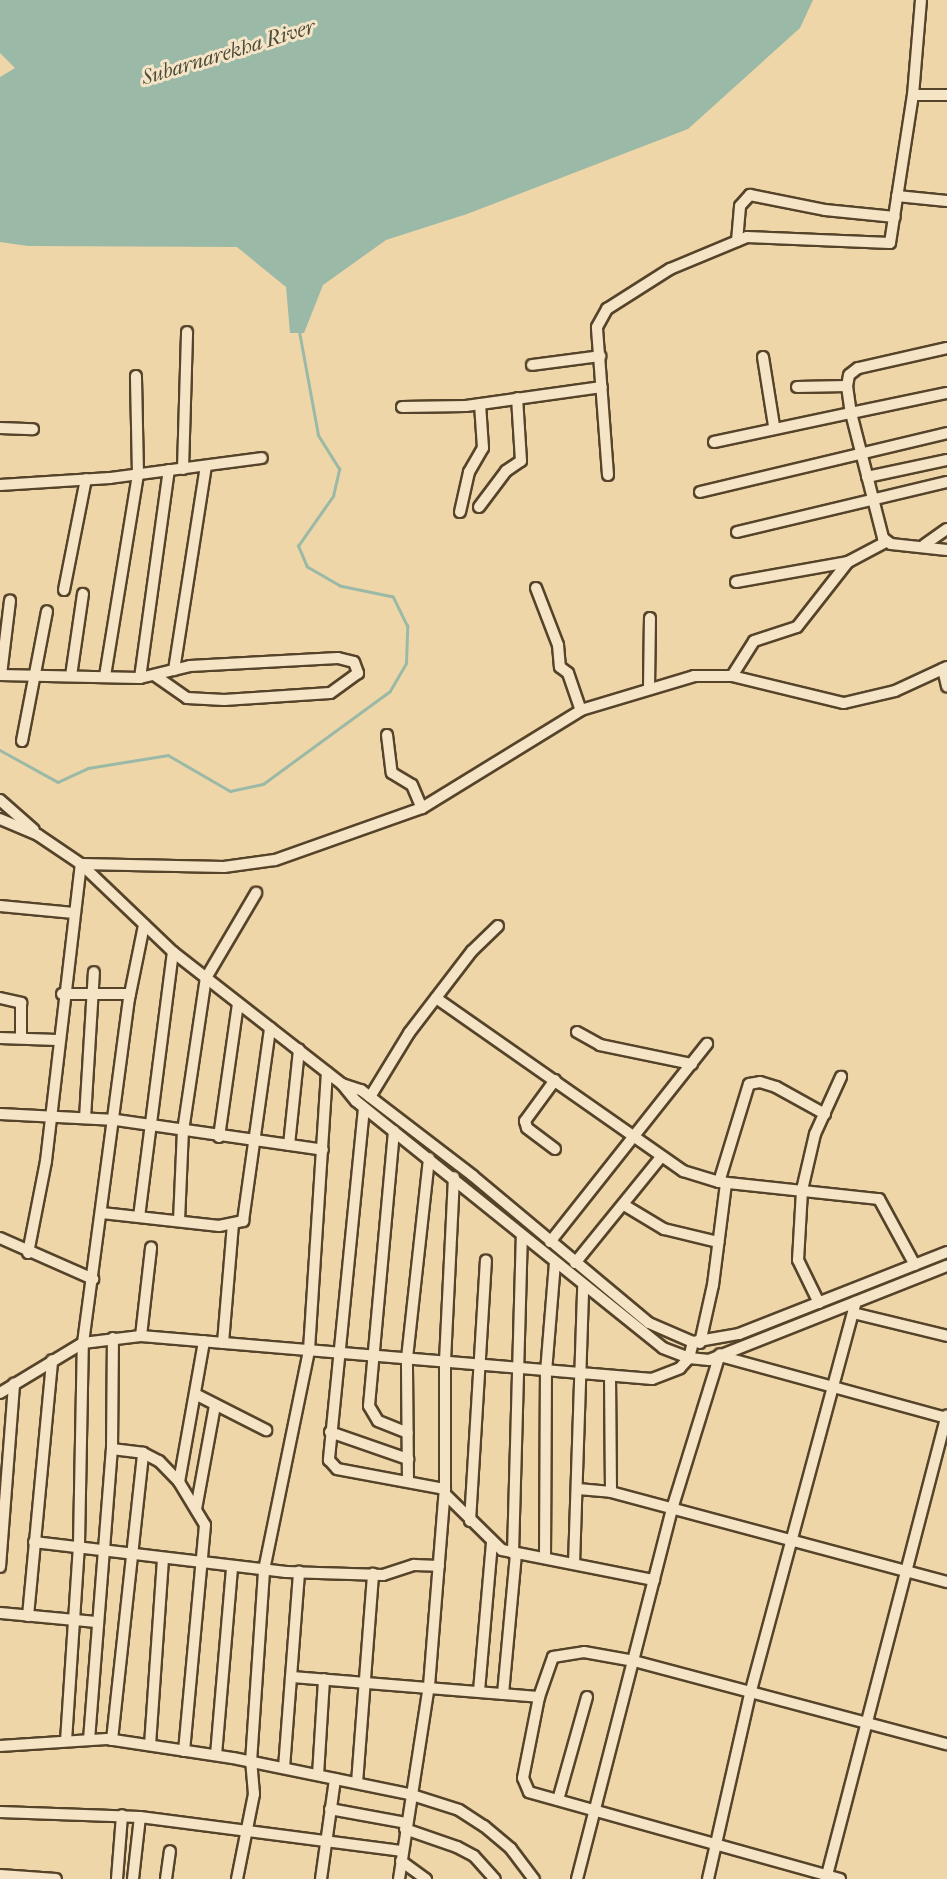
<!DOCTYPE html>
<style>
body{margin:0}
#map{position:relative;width:947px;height:1879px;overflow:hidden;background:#efd6a8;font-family:"IM FELL French Canon",serif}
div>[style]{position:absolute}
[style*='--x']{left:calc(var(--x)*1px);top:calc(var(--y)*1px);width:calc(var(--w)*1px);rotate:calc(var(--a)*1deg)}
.water>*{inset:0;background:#9ab9a6}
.stream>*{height:2.5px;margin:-1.25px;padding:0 1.25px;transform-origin:1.25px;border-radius:1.25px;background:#9ab9a6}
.roads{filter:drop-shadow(2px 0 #55432a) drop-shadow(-2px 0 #55432a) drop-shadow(0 2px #55432a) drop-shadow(0 -2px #55432a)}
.minor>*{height:10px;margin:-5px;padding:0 5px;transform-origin:5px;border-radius:5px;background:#f5e4c6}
span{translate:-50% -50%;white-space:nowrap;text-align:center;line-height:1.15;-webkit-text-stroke:6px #f5e4c6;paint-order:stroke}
.water-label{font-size:21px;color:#4c4c3a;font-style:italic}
</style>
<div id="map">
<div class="water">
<i style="clip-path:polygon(0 0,813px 0,800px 28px,688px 129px,467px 214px,386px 240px,323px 285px,304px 333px,290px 333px,286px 287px,237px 247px,28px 246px,0 242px,0 77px,15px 68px,0 53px)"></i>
</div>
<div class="stream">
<i style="--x:0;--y:750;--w:66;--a:28.9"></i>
<i style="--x:58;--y:782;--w:33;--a:-25"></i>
<i style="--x:88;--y:768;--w:81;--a:-9.2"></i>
<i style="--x:168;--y:755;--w:72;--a:30.1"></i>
<i style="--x:230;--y:791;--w:34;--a:-12"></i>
<i style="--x:263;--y:784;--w:157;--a:-36.2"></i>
<i style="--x:390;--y:691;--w:32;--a:-60"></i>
<i style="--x:406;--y:663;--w:37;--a:-88"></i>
<i style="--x:407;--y:626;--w:32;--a:-116"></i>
<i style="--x:393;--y:597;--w:54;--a:-168.3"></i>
<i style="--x:340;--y:586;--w:38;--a:-150"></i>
<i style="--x:307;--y:567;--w:23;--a:-113"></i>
<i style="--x:298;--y:546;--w:61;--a:-55"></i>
<i style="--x:333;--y:496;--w:28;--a:-77"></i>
<i style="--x:339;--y:469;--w:40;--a:-122"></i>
<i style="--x:318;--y:435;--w:106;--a:-100.4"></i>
</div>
<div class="roads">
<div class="minor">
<i style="--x:913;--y:95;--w:34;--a:0"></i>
<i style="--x:897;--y:196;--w:50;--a:5.7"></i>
<i style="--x:737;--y:241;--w:35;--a:-85"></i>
<i style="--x:740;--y:206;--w:15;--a:-48"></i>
<i style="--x:750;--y:195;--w:76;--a:11.3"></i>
<i style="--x:825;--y:210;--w:70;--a:5.7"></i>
<i style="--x:947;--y:348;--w:91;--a:167.3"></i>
<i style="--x:858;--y:368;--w:11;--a:142"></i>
<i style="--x:849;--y:375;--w:11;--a:100"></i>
<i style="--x:847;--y:386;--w:27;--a:82"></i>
<i style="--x:851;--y:413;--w:98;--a:-11.8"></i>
<i style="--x:763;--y:357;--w:70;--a:80.9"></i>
<i style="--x:532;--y:365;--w:69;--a:-7.5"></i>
<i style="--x:797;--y:387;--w:50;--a:-1.1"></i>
<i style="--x:402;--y:407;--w:64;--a:-0.9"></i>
<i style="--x:466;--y:406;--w:137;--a:-8"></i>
<i style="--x:0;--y:428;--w:33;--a:2"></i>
<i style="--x:714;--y:442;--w:140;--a:-12"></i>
<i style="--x:851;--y:413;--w:129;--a:75.6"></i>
<i style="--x:883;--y:538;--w:10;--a:37"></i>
<i style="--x:891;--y:544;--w:56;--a:6.1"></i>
<i style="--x:183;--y:469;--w:137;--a:-88.3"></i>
<i style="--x:608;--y:475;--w:148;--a:-94.3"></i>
<i style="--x:597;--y:327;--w:21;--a:-61"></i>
<i style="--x:607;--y:309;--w:75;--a:-32.4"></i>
<i style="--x:670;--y:269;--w:83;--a:-22.6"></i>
<i style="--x:747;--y:237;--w:143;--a:2.4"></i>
<i style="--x:890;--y:243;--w:150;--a:-81.2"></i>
<i style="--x:913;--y:95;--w:95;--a:-85.2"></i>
<i style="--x:867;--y:477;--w:82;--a:-12"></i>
<i style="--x:0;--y:485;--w:110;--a:-3.6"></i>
<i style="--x:110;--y:478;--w:153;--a:-7.5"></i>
<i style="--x:700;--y:492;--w:254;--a:-13.4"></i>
<i style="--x:479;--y:507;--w:45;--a:-53.1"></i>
<i style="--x:506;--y:471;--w:18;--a:-34"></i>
<i style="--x:521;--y:461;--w:63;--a:-93.6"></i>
<i style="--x:460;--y:512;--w:41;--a:-77.3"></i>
<i style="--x:469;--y:472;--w:28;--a:-60"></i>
<i style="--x:483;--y:448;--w:44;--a:-93.9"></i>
<i style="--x:737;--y:532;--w:216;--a:-13.4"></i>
<i style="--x:924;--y:545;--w:28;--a:-35"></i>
<i style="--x:736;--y:582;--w:114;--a:-10.1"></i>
<i style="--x:536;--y:588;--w:61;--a:68.9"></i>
<i style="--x:558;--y:645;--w:22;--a:85"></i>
<i style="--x:560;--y:667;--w:10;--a:37"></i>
<i style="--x:568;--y:673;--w:39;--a:71"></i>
<i style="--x:64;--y:590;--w:113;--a:-78.8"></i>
<i style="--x:943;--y:669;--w:18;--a:77"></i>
<i style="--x:174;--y:670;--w:206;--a:-81.1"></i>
<i style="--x:0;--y:675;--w:140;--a:1.2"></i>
<i style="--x:140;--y:678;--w:51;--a:-13.5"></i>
<i style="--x:190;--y:666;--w:148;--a:-3.1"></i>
<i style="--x:338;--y:658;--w:16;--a:14"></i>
<i style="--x:354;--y:662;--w:12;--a:70"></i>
<i style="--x:358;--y:673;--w:34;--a:144"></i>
<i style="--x:330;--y:693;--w:106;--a:176.2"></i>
<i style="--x:224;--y:700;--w:37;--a:-177"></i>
<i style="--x:187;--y:698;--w:39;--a:-145"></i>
<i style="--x:1;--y:675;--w:75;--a:-83.1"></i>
<i style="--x:71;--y:676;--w:83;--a:-81.7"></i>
<i style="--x:105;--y:676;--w:205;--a:-80.7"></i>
<i style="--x:138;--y:474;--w:98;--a:-91.2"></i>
<i style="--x:732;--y:676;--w:41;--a:-57.8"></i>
<i style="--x:754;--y:641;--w:45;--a:-18"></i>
<i style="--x:797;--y:627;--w:83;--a:-51.9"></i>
<i style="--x:848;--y:562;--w:43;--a:-27.8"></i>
<i style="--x:140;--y:678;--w:210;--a:-82.1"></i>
<i style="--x:649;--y:688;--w:70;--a:-89.2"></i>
<i style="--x:387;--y:735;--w:38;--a:83"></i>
<i style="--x:392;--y:773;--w:23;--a:31"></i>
<i style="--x:412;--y:785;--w:25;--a:67"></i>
<i style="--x:22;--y:741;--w:132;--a:-79.1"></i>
<i style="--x:0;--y:800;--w:45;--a:41.4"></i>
<i style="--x:0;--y:819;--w:41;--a:22.8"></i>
<i style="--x:38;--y:835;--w:52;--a:34"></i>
<i style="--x:81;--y:864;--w:127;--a:43.7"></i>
<i style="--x:173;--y:952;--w:214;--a:38"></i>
<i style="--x:342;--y:1084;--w:22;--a:51"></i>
<i style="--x:356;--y:1101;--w:394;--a:38.8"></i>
<i style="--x:663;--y:1348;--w:28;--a:21"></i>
<i style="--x:689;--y:1358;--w:20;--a:6"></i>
<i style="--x:709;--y:1360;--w:256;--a:-21.6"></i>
<i style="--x:0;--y:906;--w:74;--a:5.4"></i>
<i style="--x:62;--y:994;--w:68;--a:0"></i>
<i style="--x:0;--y:998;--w:22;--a:13"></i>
<i style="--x:21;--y:1003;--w:35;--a:90"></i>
<i style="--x:436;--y:998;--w:302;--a:35"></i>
<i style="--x:683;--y:1171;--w:38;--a:17"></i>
<i style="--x:719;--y:1182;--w:161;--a:6.1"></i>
<i style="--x:879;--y:1199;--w:75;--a:61.4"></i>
<i style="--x:577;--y:1032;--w:26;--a:29"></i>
<i style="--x:600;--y:1045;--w:94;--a:11.7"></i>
<i style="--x:0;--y:1038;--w:57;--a:2"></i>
<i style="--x:555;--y:1080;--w:51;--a:126.2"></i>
<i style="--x:525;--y:1121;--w:7;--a:74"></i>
<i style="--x:527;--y:1128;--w:35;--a:37"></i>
<i style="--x:342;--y:1084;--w:20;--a:18"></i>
<i style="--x:361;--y:1090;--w:141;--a:37.5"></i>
<i style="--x:473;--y:1176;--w:229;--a:39.9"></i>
<i style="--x:649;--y:1323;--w:48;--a:23.4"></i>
<i style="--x:693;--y:1342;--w:47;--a:-9.9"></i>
<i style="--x:739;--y:1334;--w:224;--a:-21.5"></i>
<i style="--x:370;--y:1097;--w:75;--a:-58.6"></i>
<i style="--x:409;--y:1033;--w:103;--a:-52.5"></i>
<i style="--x:472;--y:951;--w:36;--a:-44"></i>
<i style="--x:364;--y:1108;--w:354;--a:95.7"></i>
<i style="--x:329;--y:1460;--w:12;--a:48"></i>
<i style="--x:337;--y:1469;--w:110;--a:10.5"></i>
<i style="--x:0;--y:1114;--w:116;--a:3"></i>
<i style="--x:116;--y:1120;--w:209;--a:8.2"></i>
<i style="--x:85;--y:1118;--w:146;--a:-86.5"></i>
<i style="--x:394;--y:1131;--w:276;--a:95.2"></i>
<i style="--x:369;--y:1406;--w:17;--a:59"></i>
<i style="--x:378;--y:1421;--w:32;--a:22"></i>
<i style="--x:219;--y:1137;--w:135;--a:-81.9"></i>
<i style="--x:289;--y:1145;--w:96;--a:-84"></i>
<i style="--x:719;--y:1182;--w:102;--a:-73"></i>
<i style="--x:749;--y:1084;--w:11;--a:-10"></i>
<i style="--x:760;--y:1082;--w:17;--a:17"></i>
<i style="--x:776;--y:1087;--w:56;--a:28.9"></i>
<i style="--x:624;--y:1205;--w:47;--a:31"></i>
<i style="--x:664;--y:1229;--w:56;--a:13.5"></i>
<i style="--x:102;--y:1213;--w:118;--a:6.3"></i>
<i style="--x:219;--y:1226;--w:25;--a:-12"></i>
<i style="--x:243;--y:1221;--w:195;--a:-82"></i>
<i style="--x:139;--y:1217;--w:267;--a:-82.7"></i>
<i style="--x:179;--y:1221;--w:90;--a:-87.5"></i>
<i style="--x:183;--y:1131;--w:155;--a:-81.5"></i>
<i style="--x:206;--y:978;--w:99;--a:-59.5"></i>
<i style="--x:0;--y:1238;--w:102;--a:23.8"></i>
<i style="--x:550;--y:1242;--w:253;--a:-51.6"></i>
<i style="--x:28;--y:1253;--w:94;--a:-78.9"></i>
<i style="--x:46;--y:1161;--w:299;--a:-83.3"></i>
<i style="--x:81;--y:864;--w:143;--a:1.2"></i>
<i style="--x:224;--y:867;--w:51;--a:-7.8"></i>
<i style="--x:275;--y:860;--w:156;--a:-19.5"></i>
<i style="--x:422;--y:808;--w:187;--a:-31.6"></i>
<i style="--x:581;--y:710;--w:118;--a:-16.7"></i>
<i style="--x:694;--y:676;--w:38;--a:0"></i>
<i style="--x:732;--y:676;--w:115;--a:13.6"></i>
<i style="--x:844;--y:703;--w:52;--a:-13.2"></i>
<i style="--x:895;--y:691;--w:57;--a:-24.8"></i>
<i style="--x:575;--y:1263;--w:136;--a:-50.9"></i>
<i style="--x:819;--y:1303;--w:48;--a:-116"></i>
<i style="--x:798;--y:1260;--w:70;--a:-86.7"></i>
<i style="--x:802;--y:1190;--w:57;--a:-76.9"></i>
<i style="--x:815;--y:1134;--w:63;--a:-65.5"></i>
<i style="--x:853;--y:1313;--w:97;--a:13.7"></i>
<i style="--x:141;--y:1336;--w:89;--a:-83.5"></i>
<i style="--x:223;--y:1343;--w:119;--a:-85.2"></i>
<i style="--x:700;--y:1343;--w:59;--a:-77.4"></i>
<i style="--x:713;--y:1285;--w:103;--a:-82.7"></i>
<i style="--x:720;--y:1356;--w:235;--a:15.3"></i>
<i style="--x:610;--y:1376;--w:116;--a:89.5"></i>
<i style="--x:0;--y:1393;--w:97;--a:-31.1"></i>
<i style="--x:83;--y:1343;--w:58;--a:-6.9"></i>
<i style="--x:141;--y:1336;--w:513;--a:4.81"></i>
<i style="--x:652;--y:1379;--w:30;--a:-21"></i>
<i style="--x:680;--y:1368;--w:13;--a:-48"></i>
<i style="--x:689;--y:1358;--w:16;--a:-76"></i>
<i style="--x:195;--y:1394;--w:80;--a:26.9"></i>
<i style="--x:330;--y:1432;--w:83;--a:19.1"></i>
<i style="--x:112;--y:1449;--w:31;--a:7"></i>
<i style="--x:143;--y:1453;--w:18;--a:27"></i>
<i style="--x:159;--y:1461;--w:29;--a:46"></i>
<i style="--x:179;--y:1482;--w:50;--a:58.8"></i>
<i style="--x:205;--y:1525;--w:227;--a:95.3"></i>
<i style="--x:179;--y:1482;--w:143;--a:-79.9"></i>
<i style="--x:408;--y:1482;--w:124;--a:-90.5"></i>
<i style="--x:407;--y:1358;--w:201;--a:-83.7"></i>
<i style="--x:578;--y:1489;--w:33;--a:5"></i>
<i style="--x:611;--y:1492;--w:348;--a:15"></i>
<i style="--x:445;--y:1494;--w:80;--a:44.5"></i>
<i style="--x:502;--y:1550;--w:155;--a:11.2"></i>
<i style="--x:196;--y:1509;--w:106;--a:-79.6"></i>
<i style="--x:470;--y:1521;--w:261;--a:-86.5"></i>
<i style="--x:34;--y:1542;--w:254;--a:6.8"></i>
<i style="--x:286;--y:1572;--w:97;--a:1.8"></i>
<i style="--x:383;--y:1575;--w:33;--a:-18"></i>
<i style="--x:414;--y:1565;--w:25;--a:2"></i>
<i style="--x:513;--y:1553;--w:318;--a:-88.4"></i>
<i style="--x:545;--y:1558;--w:186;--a:-89.7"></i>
<i style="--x:546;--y:1372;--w:109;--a:-85.3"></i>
<i style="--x:574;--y:1564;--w:277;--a:-88.1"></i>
<i style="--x:0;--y:1567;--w:184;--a:-85.6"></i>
<i style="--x:0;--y:1613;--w:97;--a:5.3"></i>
<i style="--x:28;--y:1616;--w:257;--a:-84.6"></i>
<i style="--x:291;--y:1677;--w:249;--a:4.6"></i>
<i style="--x:479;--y:1691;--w:149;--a:-85"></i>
<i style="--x:503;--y:1694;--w:141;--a:-84.7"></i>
<i style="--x:89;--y:1740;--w:292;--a:-85.5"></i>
<i style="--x:112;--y:1449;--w:111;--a:-89.5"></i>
<i style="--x:112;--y:1740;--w:289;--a:-83.8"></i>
<i style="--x:66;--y:1741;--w:197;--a:-86.2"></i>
<i style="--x:79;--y:1544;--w:201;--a:-88.9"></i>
<i style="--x:83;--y:1343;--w:347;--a:-82.4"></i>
<i style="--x:129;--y:999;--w:76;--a:-78.5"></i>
<i style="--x:150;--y:1745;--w:186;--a:-86"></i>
<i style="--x:0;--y:1746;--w:107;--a:-3.7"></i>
<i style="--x:107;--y:1739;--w:127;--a:8.6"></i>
<i style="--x:233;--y:1758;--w:180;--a:11.6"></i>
<i style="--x:409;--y:1794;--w:52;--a:17.7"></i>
<i style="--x:459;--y:1810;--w:30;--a:33"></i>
<i style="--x:484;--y:1826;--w:35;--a:40"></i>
<i style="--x:511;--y:1849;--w:38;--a:53"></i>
<i style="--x:216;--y:1755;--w:188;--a:-85.1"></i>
<i style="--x:284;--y:1768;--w:197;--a:-85.6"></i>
<i style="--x:318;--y:1775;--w:96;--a:-86.4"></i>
<i style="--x:357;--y:1783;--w:210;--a:-85.6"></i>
<i style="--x:558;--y:1800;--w:107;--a:-74.3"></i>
<i style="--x:330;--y:1809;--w:77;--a:10.4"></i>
<i style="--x:0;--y:1812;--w:140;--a:2"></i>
<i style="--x:140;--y:1817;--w:265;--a:7.4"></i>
<i style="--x:405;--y:1829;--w:55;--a:19.1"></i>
<i style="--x:457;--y:1847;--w:19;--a:28"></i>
<i style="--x:474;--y:1856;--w:31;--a:48"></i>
<i style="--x:401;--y:1861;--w:31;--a:36"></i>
<i style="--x:0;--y:1875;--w:56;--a:4.1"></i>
<i style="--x:117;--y:1879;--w:64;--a:-85.5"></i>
<i style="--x:133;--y:1879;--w:62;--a:-83.6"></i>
<i style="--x:166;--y:1879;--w:28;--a:-82"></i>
<i style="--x:237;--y:1879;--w:87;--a:-78.7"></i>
<i style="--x:254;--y:1794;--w:32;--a:-95"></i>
<i style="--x:251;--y:1762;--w:192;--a:-86.1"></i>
<i style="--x:264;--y:1570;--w:225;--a:-78.4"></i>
<i style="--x:309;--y:1350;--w:278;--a:-86.3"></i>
<i style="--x:321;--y:1879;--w:101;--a:-82"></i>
<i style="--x:399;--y:1879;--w:195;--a:-81.2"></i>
<i style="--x:429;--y:1686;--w:198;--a:-85.4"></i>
<i style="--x:445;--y:1489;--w:128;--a:-90"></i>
<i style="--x:445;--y:1361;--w:184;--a:-87.2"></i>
<i style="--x:577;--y:1879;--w:382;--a:-75.6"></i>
<i style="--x:672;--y:1509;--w:162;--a:-72.8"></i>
<i style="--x:708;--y:1879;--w:190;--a:-77.2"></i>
<i style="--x:750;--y:1694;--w:406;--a:-74.9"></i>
<i style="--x:826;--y:1879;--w:479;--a:-75.4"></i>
<i style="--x:840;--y:1879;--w:323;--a:-164.4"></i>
<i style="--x:529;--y:1792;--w:15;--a:-113"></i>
<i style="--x:523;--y:1778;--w:83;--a:-78.8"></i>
<i style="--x:539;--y:1697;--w:42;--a:-70.7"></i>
<i style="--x:553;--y:1657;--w:31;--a:-9"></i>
<i style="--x:584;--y:1652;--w:51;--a:10.2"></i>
<i style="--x:634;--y:1661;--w:324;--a:14.9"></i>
</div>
</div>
<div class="water-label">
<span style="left:228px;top:52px;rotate:-17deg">Subarnarekha River</span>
</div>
</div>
